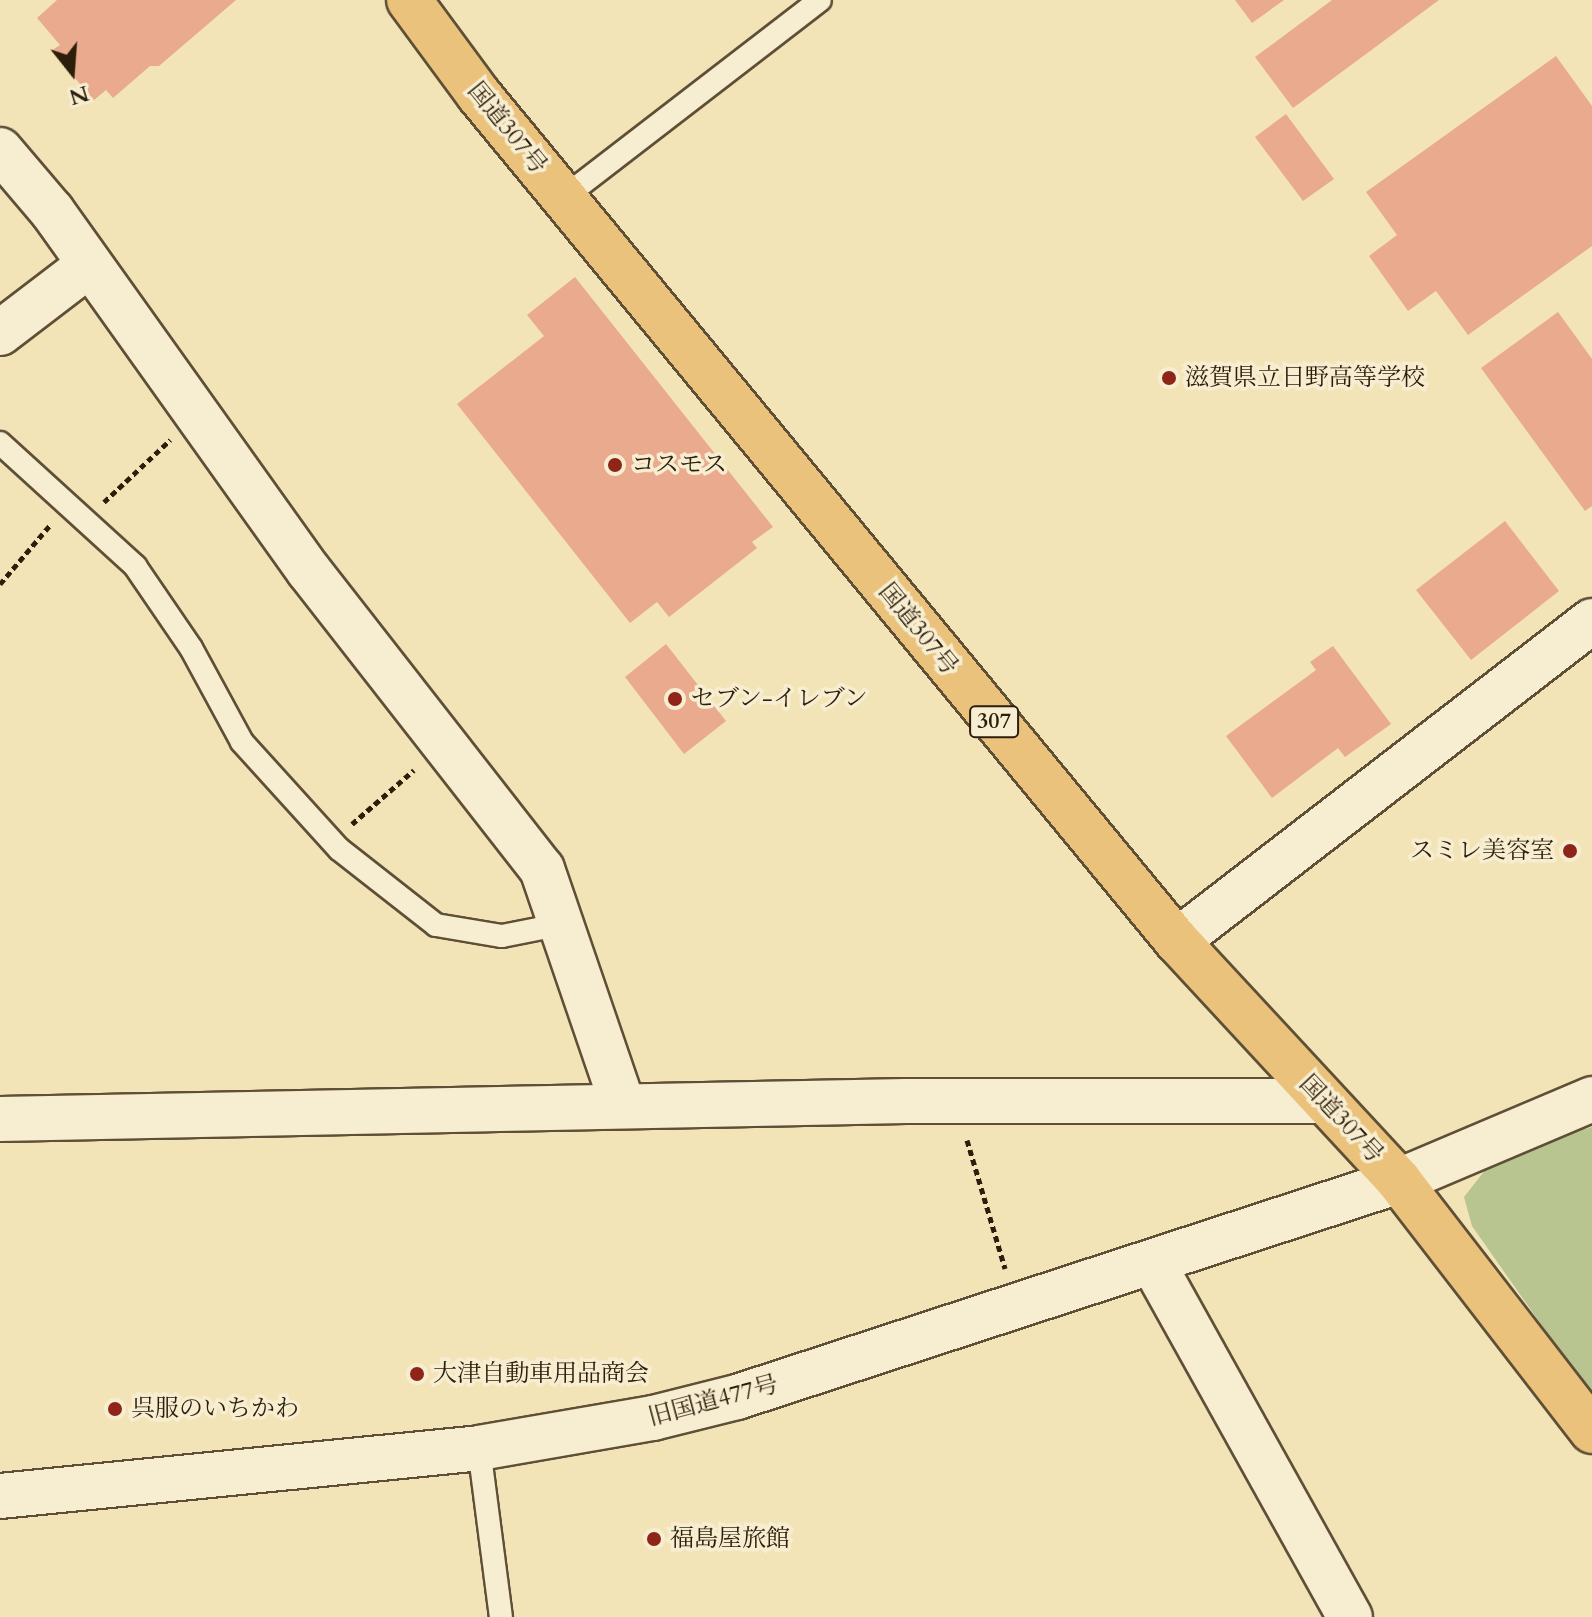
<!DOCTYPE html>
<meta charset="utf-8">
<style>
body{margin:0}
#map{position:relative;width:1592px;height:1617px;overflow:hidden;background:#f3e4b8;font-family:Cardo,"Noto Serif JP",serif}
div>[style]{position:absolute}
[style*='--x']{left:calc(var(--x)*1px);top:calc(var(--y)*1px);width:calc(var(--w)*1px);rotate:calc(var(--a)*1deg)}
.green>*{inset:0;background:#b8c591}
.building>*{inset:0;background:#e9aa8e}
.path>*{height:5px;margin-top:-2.5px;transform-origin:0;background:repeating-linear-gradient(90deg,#2d1d0b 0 6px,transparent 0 10px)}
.roads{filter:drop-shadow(2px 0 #5e4f36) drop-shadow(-2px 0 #5e4f36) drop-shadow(0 2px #5e4f36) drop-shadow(0 -2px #5e4f36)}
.lane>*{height:22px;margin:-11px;padding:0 11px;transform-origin:11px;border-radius:11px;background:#f7edd1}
.street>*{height:44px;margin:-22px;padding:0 22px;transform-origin:22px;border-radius:22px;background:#f7edd1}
.secondary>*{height:44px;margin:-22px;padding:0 22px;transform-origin:22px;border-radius:22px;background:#f7edd1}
.highway>*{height:44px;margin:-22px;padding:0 22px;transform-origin:22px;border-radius:22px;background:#eac27c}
.dots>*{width:22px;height:22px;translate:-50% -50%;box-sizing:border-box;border:4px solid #f7edd1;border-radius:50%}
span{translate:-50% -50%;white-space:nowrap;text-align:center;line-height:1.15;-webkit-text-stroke:7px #f7edd1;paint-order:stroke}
.shield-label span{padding:2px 6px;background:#f7edd1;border:2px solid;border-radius:6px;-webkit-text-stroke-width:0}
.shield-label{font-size:22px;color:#2d1d0b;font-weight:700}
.street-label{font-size:24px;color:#2d1d0b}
.poi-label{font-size:24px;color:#2d1d0b}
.left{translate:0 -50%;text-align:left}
.right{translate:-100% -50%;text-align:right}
.north{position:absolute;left:32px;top:32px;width:80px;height:80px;-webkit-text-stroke:6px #f7edd1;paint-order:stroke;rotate:163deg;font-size:22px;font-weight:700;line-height:32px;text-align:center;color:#2d1d0b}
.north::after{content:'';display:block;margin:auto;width:28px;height:36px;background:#2d1d0b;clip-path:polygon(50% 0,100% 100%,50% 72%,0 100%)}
</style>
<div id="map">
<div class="green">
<i style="clip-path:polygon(1592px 1127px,1592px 1397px,1472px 1226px,1464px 1197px,1497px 1155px)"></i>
</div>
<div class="building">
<i style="clip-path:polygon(57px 0,236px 0,159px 66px,150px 66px,113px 98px,106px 90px,94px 100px,51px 51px,60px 45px,37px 18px)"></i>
<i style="clip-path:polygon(1235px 0,1284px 0,1252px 23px)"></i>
<i style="clip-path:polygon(1332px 0,1439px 0,1293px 108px,1255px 57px)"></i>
<i style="clip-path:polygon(1556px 56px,1592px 106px,1592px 246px,1468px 335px,1436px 291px,1408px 311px,1369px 256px,1397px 235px,1366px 192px)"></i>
<i style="clip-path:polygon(1286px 114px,1334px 179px,1303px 201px,1255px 137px)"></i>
<i style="clip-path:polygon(575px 277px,773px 527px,752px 542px,757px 548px,669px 617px,657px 602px,630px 623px,457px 404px,544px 336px,527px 315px)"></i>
<i style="clip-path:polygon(1558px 312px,1592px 359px,1592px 506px,1585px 511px,1481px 368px)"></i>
<i style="clip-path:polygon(1505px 521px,1559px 591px,1471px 660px,1416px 590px)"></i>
<i style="clip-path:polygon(666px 644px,726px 721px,684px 754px,625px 677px)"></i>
<i style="clip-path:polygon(1333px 646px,1391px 724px,1345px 757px,1338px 748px,1272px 798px,1226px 736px,1316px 670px,1310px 662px)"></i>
</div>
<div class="path">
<i style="--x:104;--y:502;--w:91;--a:-43.2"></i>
<i style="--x:0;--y:584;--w:77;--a:-49.7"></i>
<i style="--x:352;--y:824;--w:82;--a:-41.1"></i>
<i style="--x:967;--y:1140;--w:134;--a:73.5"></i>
</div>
<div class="roads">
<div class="lane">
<i style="--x:563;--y:198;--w:324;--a:-37.6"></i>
<i style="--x:0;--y:443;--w:183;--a:42.3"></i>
<i style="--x:135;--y:566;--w:99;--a:55.7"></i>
<i style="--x:191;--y:648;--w:107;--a:61.5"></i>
<i style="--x:242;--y:742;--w:144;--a:47.8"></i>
<i style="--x:339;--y:849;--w:123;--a:38.1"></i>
<i style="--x:436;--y:925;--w:67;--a:9.5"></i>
<i style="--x:502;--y:936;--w:62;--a:-11.1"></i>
<i style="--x:479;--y:1448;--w:170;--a:82.6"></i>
</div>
<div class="street">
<i style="--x:0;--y:150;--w:80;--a:49.6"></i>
<i style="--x:52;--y:211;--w:442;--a:54.5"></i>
<i style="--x:309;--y:571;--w:378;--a:52"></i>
<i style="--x:542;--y:869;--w:250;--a:71.1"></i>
<i style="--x:0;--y:333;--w:112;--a:-37.4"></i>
<i style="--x:1177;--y:941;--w:524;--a:-37.64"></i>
<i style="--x:0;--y:1119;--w:906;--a:-1.14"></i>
<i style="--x:906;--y:1101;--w:417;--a:0"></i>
<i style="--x:1154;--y:1265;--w:403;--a:60.9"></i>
<i style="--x:0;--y:1496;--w:481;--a:-5.7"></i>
<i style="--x:479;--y:1448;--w:177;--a:-9.8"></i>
<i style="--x:653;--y:1418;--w:87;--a:-14"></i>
<i style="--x:737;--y:1397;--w:696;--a:-18.07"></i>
</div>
<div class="secondary">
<i style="--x:1399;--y:1181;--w:210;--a:-23"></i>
</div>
<div class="highway">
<i style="--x:409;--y:0;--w:118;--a:53.6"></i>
<i style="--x:479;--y:95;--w:1097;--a:50.48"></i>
<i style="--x:1177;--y:941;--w:327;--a:47.2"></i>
<i style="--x:1399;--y:1181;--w:316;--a:52.3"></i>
</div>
</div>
<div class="dots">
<i style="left:1169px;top:378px;background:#8f2418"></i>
<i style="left:615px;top:465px;background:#8f2418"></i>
<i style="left:675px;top:699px;background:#8f2418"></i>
<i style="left:1570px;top:851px;background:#8f2418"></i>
<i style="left:417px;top:1374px;background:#8f2418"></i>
<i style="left:115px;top:1409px;background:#8f2418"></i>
<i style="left:654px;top:1539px;background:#8f2418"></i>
</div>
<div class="shield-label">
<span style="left:994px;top:722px">307</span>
</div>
<div class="street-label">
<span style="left:507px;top:128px;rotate:51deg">国道307号</span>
<span style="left:918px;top:629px;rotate:51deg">国道307号</span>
<span style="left:1341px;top:1119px;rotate:47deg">国道307号</span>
<span style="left:713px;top:1401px;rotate:-15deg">旧国道477号</span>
</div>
<div class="poi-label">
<span class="left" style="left:1185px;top:378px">滋賀県立日野高等学校</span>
<span class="left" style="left:631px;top:465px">コスモス</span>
<span class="left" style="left:691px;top:699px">セブン-イレブン</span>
<span class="right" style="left:1554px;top:851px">スミレ美容室</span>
<span class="left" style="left:433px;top:1374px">大津自動車用品商会</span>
<span class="left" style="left:131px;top:1409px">呉服のいちかわ</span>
<span class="left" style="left:670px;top:1539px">福島屋旅館</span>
</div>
<div class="north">N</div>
</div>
